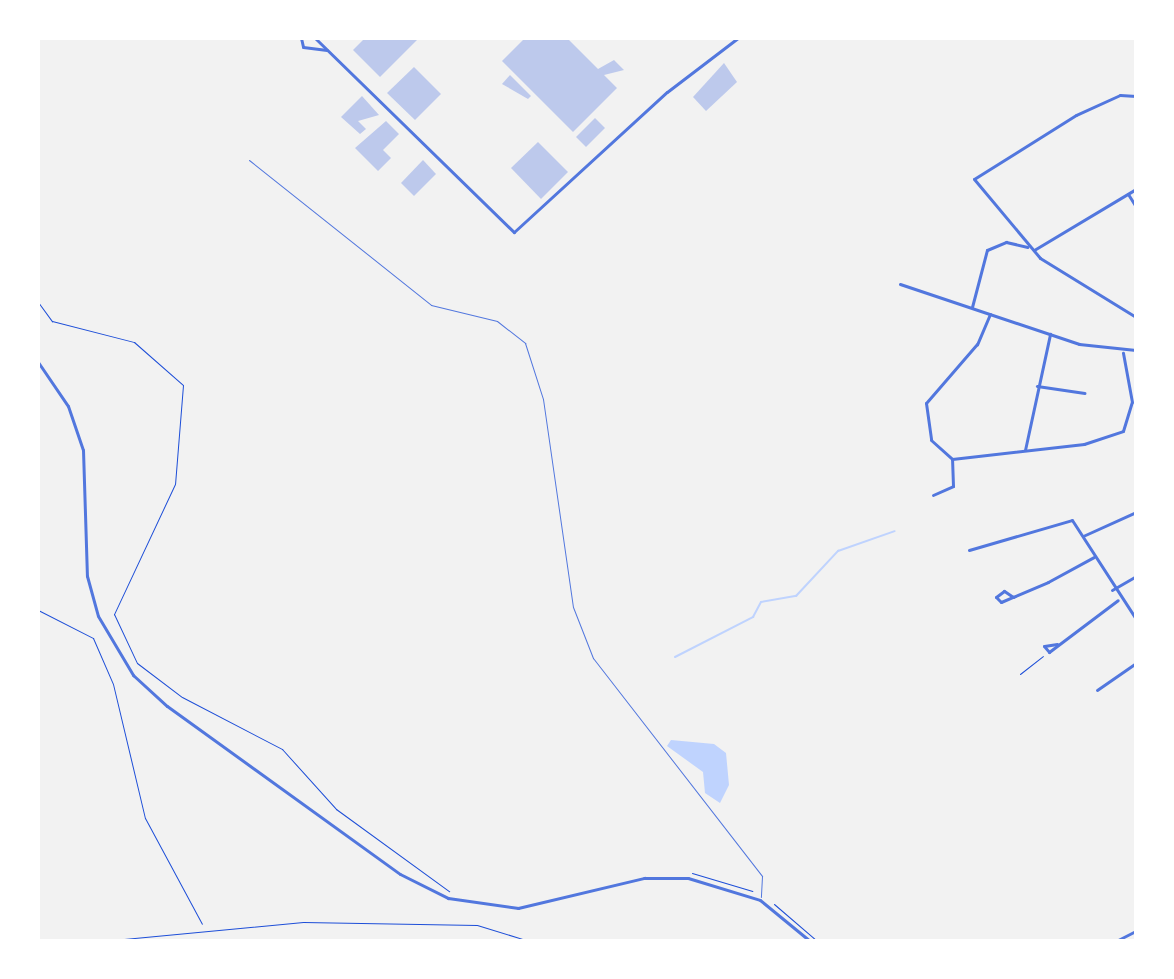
<!DOCTYPE html>
<style>
body{margin:0}
#map{position:relative;width:1174px;height:979px;overflow:hidden;background:#f2f2f2;font-family:"Fira Sans Condensed",sans-serif}
div>[style]{position:absolute}
[style*='--x']{left:calc(var(--x)*1px);top:calc(var(--y)*1px);width:calc(var(--w)*1px);rotate:calc(var(--a)*1deg)}
.water>*{inset:0;background:#bfd3fe}
.stream>*{height:2px;margin:-1px;padding:0 1px;transform-origin:1px;border-radius:1px;background:#bfd3fe}
.building>*{inset:0;background:#bdc9ec}
.path>*{height:1px;margin:-0.5px;padding:0 0.5px;transform-origin:0.5px;border-radius:0.5px;background:#1d4ed8}
.service>*{height:1px;margin:-0.5px;padding:0 0.5px;transform-origin:0.5px;border-radius:0.5px;background:#5277de}
.minor>*{height:3px;margin:-1.5px;padding:0 1.5px;transform-origin:1.5px;border-radius:1.5px;background:#5277de}
.tertiary>*{height:3px;margin:-1.5px;padding:0 1.5px;transform-origin:1.5px;border-radius:1.5px;background:#5277de}
span{translate:-50% -50%;white-space:nowrap;text-align:center;line-height:1.15;-webkit-text-stroke:6px #fff;paint-order:stroke}
.frame{position:absolute;inset:0;border:40px solid #fff;pointer-events:none}
</style>
<div id="map">
<div class="water">
<i style="clip-path:polygon(671px 740px,714px 744px,726px 753px,729px 785px,720px 803px,705px 793px,703px 772px,667px 746px)"></i>
</div>
<div class="stream">
<i style="--x:675;--y:657;--w:88;--a:-27.1"></i>
<i style="--x:753;--y:617;--w:17;--a:-62"></i>
<i style="--x:761;--y:602;--w:36;--a:-10"></i>
<i style="--x:796;--y:596;--w:62;--a:-47"></i>
<i style="--x:838;--y:551;--w:60;--a:-19.3"></i>
</div>
<div class="building">
<i style="clip-path:polygon(365px 38px,419px 38px,380px 77px,353px 50px)"></i>
<i style="clip-path:polygon(525px 38px,567px 38px,598px 69px,614px 60px,624px 70px,604px 75px,617px 88px,573px 132px,502px 61px)"></i>
<i style="clip-path:polygon(724px 63px,737px 82px,706px 111px,693px 97px)"></i>
<i style="clip-path:polygon(414px 67px,441px 94px,415px 120px,387px 93px)"></i>
<i style="clip-path:polygon(510px 75px,531px 96px,528px 99px,502px 84px)"></i>
<i style="clip-path:polygon(362px 96px,379px 115px,358px 121px,366px 129px,360px 134px,341px 117px)"></i>
<i style="clip-path:polygon(595px 118px,605px 128px,586px 147px,576px 137px)"></i>
<i style="clip-path:polygon(386px 121px,399px 134px,383px 150px,391px 158px,378px 171px,355px 148px)"></i>
<i style="clip-path:polygon(538px 142px,568px 172px,541px 199px,511px 168px)"></i>
<i style="clip-path:polygon(423px 160px,436px 174px,414px 196px,401px 183px)"></i>
</div>
<div class="path">
<i style="--x:38;--y:302;--w:24;--a:54"></i>
<i style="--x:52;--y:321;--w:85;--a:14.4"></i>
<i style="--x:134;--y:342;--w:65;--a:41.3"></i>
<i style="--x:183;--y:385;--w:99;--a:94.6"></i>
<i style="--x:175;--y:484;--w:144;--a:115.1"></i>
<i style="--x:114;--y:614;--w:54;--a:64.9"></i>
<i style="--x:137;--y:663;--w:56;--a:37.1"></i>
<i style="--x:182;--y:697;--w:113;--a:27.5"></i>
<i style="--x:282;--y:749;--w:81;--a:48"></i>
<i style="--x:336;--y:809;--w:140;--a:36"></i>
<i style="--x:38;--y:610;--w:62;--a:27"></i>
<i style="--x:93;--y:638;--w:50;--a:66.5"></i>
<i style="--x:113;--y:684;--w:138;--a:76.6"></i>
<i style="--x:145;--y:818;--w:120;--a:61.7"></i>
<i style="--x:1020;--y:674;--w:29;--a:-38"></i>
<i style="--x:692;--y:873;--w:63;--a:16.7"></i>
<i style="--x:774;--y:904;--w:57;--a:40.7"></i>
<i style="--x:103;--y:941;--w:201;--a:-5.4"></i>
<i style="--x:303;--y:922;--w:174;--a:1"></i>
<i style="--x:477;--y:925;--w:54;--a:17.1"></i>
</div>
<div class="service">
<i style="--x:249;--y:160;--w:233;--a:38.5"></i>
<i style="--x:431;--y:305;--w:68;--a:13.6"></i>
<i style="--x:497;--y:321;--w:36;--a:38"></i>
<i style="--x:525;--y:343;--w:59;--a:72.2"></i>
<i style="--x:543;--y:399;--w:210;--a:81.8"></i>
<i style="--x:573;--y:607;--w:55;--a:68.6"></i>
<i style="--x:593;--y:658;--w:276;--a:52.2"></i>
<i style="--x:762;--y:876;--w:21;--a:93"></i>
</div>
<div class="minor">
<i style="--x:301;--y:38;--w:9;--a:77"></i>
<i style="--x:303;--y:47;--w:24;--a:7"></i>
<i style="--x:315;--y:38;--w:278;--a:44.3"></i>
<i style="--x:514;--y:232;--w:207;--a:-42.5"></i>
<i style="--x:667;--y:92;--w:89;--a:-37.3"></i>
<i style="--x:1136;--y:96;--w:16;--a:-176"></i>
<i style="--x:1120;--y:95;--w:48;--a:155.6"></i>
<i style="--x:1076;--y:115;--w:120;--a:147.9"></i>
<i style="--x:974;--y:179;--w:103;--a:50.1"></i>
<i style="--x:1040;--y:258;--w:113;--a:31.6"></i>
<i style="--x:1128;--y:194;--w:15;--a:58"></i>
<i style="--x:1034;--y:250;--w:119;--a:-30.9"></i>
<i style="--x:900;--y:284;--w:189;--a:18.5"></i>
<i style="--x:1079;--y:344;--w:57;--a:6"></i>
<i style="--x:972;--y:307;--w:59;--a:-75.3"></i>
<i style="--x:987;--y:250;--w:21;--a:-23"></i>
<i style="--x:1006;--y:242;--w:22;--a:13"></i>
<i style="--x:990;--y:314;--w:33;--a:113"></i>
<i style="--x:977;--y:344;--w:78;--a:130.8"></i>
<i style="--x:926;--y:403;--w:37;--a:82"></i>
<i style="--x:931;--y:440;--w:28;--a:42"></i>
<i style="--x:952;--y:459;--w:133;--a:-6.5"></i>
<i style="--x:1084;--y:444;--w:41;--a:-18.4"></i>
<i style="--x:1123;--y:431;--w:30;--a:-73"></i>
<i style="--x:1132;--y:402;--w:50;--a:-100.4"></i>
<i style="--x:1037;--y:386;--w:48;--a:8.5"></i>
<i style="--x:1025;--y:450;--w:119;--a:-77.8"></i>
<i style="--x:933;--y:495;--w:22;--a:-24"></i>
<i style="--x:953;--y:486;--w:27;--a:-92"></i>
<i style="--x:1083;--y:536;--w:58;--a:-24.4"></i>
<i style="--x:969;--y:550;--w:107;--a:-16.2"></i>
<i style="--x:1072;--y:520;--w:118;--a:57.1"></i>
<i style="--x:1112;--y:590;--w:28;--a:-30"></i>
<i style="--x:1013;--y:597;--w:11;--a:-146"></i>
<i style="--x:1004;--y:591;--w:10;--a:143"></i>
<i style="--x:996;--y:597;--w:7;--a:45"></i>
<i style="--x:1001;--y:602;--w:13;--a:-23"></i>
<i style="--x:1013;--y:597;--w:38;--a:-23"></i>
<i style="--x:1048;--y:582;--w:52;--a:-28.5"></i>
<i style="--x:1057;--y:644;--w:13;--a:171"></i>
<i style="--x:1044;--y:646;--w:8;--a:50"></i>
<i style="--x:1049;--y:652;--w:86;--a:-37"></i>
<i style="--x:1097;--y:690;--w:47;--a:-34.7"></i>
<i style="--x:1116;--y:941;--w:22;--a:-27"></i>
</div>
<div class="tertiary">
<i style="--x:38;--y:362;--w:53;--a:55.7"></i>
<i style="--x:68;--y:406;--w:46;--a:71.2"></i>
<i style="--x:83;--y:450;--w:126;--a:88.2"></i>
<i style="--x:87;--y:576;--w:41;--a:74.6"></i>
<i style="--x:98;--y:616;--w:69;--a:59.3"></i>
<i style="--x:133;--y:675;--w:46;--a:42.4"></i>
<i style="--x:167;--y:706;--w:287;--a:35.8"></i>
<i style="--x:400;--y:874;--w:54;--a:26.6"></i>
<i style="--x:448;--y:898;--w:71;--a:8.1"></i>
<i style="--x:518;--y:908;--w:130;--a:-13.4"></i>
<i style="--x:644;--y:878;--w:44;--a:0"></i>
<i style="--x:688;--y:878;--w:75;--a:17"></i>
<i style="--x:760;--y:900;--w:65;--a:39.4"></i>
</div>
<div class="frame"></div>
</div>
